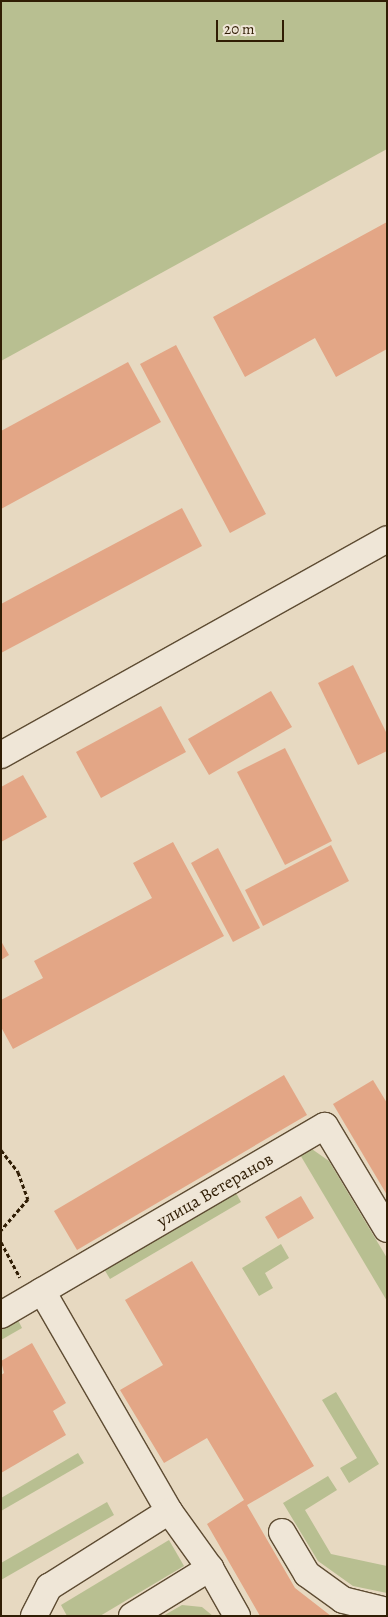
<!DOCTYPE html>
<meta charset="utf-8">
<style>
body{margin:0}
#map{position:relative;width:388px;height:1617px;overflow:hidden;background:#e7d9c1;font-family:Alegreya,serif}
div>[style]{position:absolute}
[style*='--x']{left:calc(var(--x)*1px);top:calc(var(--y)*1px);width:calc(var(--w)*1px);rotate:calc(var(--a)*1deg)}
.green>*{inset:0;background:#b8bf91}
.building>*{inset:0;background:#e3a686}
.path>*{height:3px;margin-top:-1.5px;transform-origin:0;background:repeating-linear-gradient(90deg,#301d04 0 4px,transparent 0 6.5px)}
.roads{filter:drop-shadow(1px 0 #5e4c33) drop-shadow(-1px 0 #5e4c33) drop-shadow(0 1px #5e4c33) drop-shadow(0 -1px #5e4c33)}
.minor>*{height:26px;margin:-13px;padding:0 13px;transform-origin:13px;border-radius:13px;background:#efe6d7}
span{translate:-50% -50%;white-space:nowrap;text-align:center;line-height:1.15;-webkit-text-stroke:5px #efe6d7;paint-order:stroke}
.street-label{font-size:18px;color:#301d04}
.frame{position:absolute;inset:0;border:2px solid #301d04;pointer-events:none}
.scale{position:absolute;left:216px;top:20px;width:68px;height:22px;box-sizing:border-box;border:2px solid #301d04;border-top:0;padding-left:6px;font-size:15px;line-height:18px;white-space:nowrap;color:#301d04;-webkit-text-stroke:4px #efe6d7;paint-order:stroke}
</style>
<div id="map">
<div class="green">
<i style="clip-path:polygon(1px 1px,387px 1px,387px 149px,1px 361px)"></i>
<i style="clip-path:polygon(309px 1147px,329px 1161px,387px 1258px,387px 1301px,299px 1153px)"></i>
<i style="clip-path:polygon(235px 1191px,241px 1202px,110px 1279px,104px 1269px)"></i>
<i style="clip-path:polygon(281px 1244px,289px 1258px,265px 1273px,273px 1288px,259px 1296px,242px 1268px)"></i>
<i style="clip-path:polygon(17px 1318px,22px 1328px,1px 1340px,1px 1328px)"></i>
<i style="clip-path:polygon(336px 1392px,379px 1464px,349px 1483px,340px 1468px,357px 1458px,322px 1400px)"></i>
<i style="clip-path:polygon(78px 1453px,84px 1463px,1px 1511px,1px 1498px)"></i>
<i style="clip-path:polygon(328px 1476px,337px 1490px,305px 1510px,331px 1554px,387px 1566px,387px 1593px,353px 1586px,318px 1561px,283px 1503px)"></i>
<i style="clip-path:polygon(107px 1502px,114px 1515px,1px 1580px,1px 1563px)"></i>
<i style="clip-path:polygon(169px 1540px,184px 1566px,100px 1616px,67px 1616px,61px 1605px)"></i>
<i style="clip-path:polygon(182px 1605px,202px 1607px,213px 1616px,163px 1616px)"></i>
</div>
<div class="building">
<i style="clip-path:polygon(387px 222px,387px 349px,336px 377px,315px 338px,245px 377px,213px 317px)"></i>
<i style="clip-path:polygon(176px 345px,266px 514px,230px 533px,140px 364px)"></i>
<i style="clip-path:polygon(128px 362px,161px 422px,1px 509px,1px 431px)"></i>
<i style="clip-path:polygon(182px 508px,202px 546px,1px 653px,1px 604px)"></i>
<i style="clip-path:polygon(353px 665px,387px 734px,387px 751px,358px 765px,318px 683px)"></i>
<i style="clip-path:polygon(271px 691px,292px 727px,209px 775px,188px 739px)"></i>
<i style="clip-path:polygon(161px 706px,186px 752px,101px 798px,76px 752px)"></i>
<i style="clip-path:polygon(285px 748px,332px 841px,285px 865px,237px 772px)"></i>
<i style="clip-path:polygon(23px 775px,47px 817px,1px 842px,1px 787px)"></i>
<i style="clip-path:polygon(173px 842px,224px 936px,13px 1049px,1px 1027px,1px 1000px,43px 978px,34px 961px,152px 898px,133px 863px)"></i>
<i style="clip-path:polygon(331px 845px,349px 881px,263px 926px,245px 890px)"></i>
<i style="clip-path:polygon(218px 848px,260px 928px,233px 942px,191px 863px)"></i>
<i style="clip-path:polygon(1px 941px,9px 955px,1px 960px)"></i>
<i style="clip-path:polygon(284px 1075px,307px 1115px,77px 1250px,54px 1211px)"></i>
<i style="clip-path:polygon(373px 1080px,387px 1103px,387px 1195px,333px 1104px)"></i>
<i style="clip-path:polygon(301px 1196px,314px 1218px,278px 1239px,265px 1217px)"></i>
<i style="clip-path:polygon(192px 1261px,314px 1466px,247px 1505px,295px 1588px,331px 1616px,260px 1616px,207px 1524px,244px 1500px,207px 1438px,164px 1463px,120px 1390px,163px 1365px,125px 1300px)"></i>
<i style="clip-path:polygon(32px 1343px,66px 1403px,53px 1411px,66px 1435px,1px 1473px,1px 1375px,4px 1373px,1px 1361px)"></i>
</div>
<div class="path">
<i style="--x:1;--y:1150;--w:28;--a:52"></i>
<i style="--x:18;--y:1172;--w:29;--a:70"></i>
<i style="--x:28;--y:1199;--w:41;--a:131.1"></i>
<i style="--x:1;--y:1242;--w:40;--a:62"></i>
</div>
<div class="roads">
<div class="minor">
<i style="--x:1;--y:755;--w:442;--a:-29.2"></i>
<i style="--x:42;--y:1291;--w:254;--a:60"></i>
<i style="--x:169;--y:1511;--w:70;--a:54.3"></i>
<i style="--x:210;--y:1568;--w:55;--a:60.6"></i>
<i style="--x:1;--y:1315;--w:375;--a:-30.3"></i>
<i style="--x:325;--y:1126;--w:120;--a:59"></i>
<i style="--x:282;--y:1532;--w:49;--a:59.2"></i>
<i style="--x:307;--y:1574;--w:44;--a:35.8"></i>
<i style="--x:343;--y:1600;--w:45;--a:14"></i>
<i style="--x:34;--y:1616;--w:33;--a:-63"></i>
<i style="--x:49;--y:1587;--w:142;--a:-32.3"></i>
<i style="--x:132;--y:1616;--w:92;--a:-31.6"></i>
</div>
</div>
<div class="street-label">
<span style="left:215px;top:1190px;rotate:-30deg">улица Ветеранов</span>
</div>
<div class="frame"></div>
<div class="scale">20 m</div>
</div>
